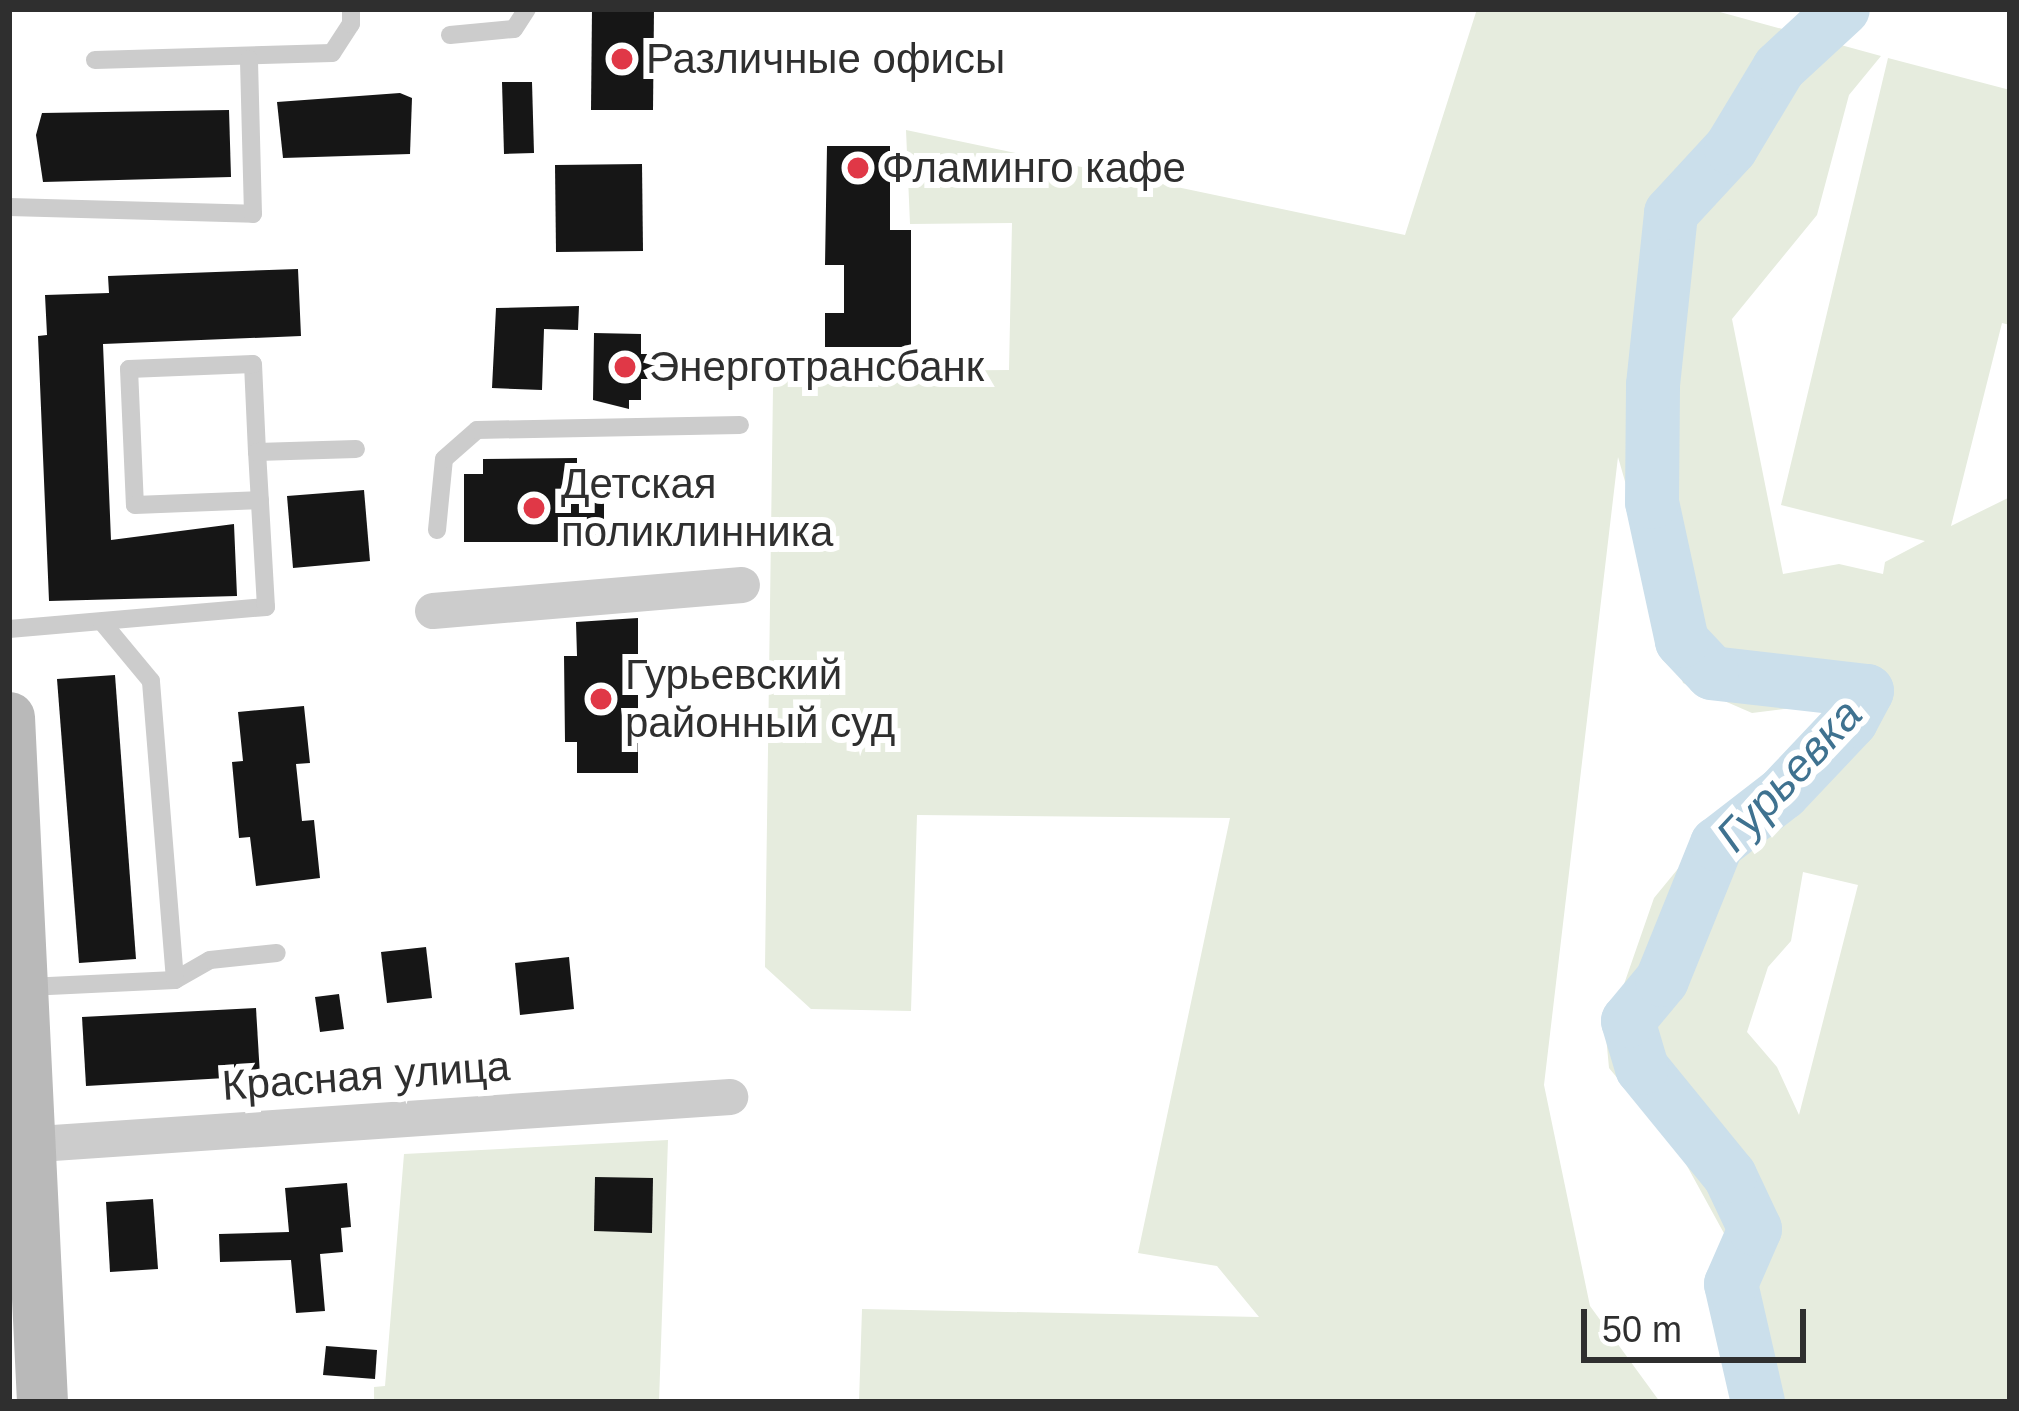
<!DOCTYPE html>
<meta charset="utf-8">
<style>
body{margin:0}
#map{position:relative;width:2019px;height:1411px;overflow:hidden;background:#fff;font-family:Arial,sans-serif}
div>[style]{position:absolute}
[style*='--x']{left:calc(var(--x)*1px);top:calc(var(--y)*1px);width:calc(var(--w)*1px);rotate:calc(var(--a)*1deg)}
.green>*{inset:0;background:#e6ecde}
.river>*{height:54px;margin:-27px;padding:0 27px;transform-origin:27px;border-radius:27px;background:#cbdfeb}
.building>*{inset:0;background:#161616}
.lane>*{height:18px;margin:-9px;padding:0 9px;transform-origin:9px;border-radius:9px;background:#ccc}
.street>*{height:36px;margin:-18px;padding:0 18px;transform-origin:18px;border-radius:18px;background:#ccc}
.secondary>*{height:51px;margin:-25.5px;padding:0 25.5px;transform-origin:25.5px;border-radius:25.5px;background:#b9b9b9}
.dots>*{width:33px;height:33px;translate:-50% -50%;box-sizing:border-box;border:6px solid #fff;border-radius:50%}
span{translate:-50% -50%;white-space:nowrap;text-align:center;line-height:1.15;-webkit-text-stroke:12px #fff;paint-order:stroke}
.poi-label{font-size:42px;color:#2f2f2f}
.left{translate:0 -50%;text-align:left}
.street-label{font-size:42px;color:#2f2f2f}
.water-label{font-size:45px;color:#3f7290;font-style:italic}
.frame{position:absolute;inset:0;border:12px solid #2f2f2f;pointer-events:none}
.scale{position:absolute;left:1581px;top:1309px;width:225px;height:54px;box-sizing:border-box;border:6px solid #2f2f2f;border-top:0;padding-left:15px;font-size:36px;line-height:42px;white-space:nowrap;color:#2f2f2f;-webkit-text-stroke:9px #fff;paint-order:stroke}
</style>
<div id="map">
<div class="green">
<i style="clip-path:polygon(evenodd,1477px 9px,1709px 9px,1881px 56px,1849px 95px,1817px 215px,1732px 319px,1783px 574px,1839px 564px,1883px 574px,1885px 562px,1925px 541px,1781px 505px,1888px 58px,2010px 90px,2010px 325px,2002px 323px,1951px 526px,2010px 497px,2010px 1402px,1734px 1402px,1723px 1289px,1737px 1257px,1681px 1155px,1609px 1068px,1606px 1036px,1654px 898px,1695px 848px,1839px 738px,1847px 701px,1752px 713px,1683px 683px,1618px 457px,1544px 1085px,1590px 1306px,1660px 1402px,859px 1402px,862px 1309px,1259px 1317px,1217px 1266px,1138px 1253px,1230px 818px,917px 815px,911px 1011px,811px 1009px,765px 967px,773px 388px,783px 372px,1009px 370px,1012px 223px,910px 224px,906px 130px,1405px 235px,1477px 9px,1803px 872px,1858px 885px,1799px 1115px,1777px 1067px,1747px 1032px,1768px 967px,1791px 941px,1803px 872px)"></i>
<i style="clip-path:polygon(668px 1140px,659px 1402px,374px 1402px,374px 1387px,385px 1386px,404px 1154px)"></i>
</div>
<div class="river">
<i style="--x:1758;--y:1402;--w:121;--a:-102.9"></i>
<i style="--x:1731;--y:1284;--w:60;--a:-66.4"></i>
<i style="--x:1755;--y:1229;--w:59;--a:-115.3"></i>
<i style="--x:1730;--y:1176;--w:139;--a:-129.2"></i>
<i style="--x:1642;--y:1068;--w:49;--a:-106.6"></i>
<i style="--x:1628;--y:1021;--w:53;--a:-50.3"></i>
<i style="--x:1662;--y:980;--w:147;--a:-68"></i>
<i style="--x:1717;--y:844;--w:83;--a:-37.7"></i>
<i style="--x:1783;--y:793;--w:99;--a:-46.6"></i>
<i style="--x:1851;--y:721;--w:34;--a:-62"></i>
<i style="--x:1867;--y:691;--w:156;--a:-173.4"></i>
<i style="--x:1712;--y:673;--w:44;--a:-133.2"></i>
<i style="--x:1682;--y:641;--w:142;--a:-102.2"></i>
<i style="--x:1652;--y:502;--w:117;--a:-89.5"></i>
<i style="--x:1653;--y:385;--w:173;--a:-84"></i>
<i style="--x:1671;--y:213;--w:88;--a:-47.3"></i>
<i style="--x:1731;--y:148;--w:93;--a:-59"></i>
<i style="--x:1779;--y:68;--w:87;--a:-42.7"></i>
</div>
<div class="building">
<i style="clip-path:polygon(592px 9px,654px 9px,653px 110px,591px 110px)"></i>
<i style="clip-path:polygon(502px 82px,532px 82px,534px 153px,504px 154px)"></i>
<i style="clip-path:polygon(400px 93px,412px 98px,410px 154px,283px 158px,277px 102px)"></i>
<i style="clip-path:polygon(229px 110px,231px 177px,43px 182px,36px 135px,42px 113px)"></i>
<i style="clip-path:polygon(827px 146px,890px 146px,890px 230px,911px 230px,911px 347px,825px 347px,825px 313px,844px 313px,844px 265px,825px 265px)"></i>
<i style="clip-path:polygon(642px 164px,643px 251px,556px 252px,555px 165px)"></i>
<i style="clip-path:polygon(298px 269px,301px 336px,103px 344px,111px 540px,234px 524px,237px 596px,49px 601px,38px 336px,47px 335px,45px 295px,109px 293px,108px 276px)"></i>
<i style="clip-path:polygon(579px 306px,578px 330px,544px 329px,542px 390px,492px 388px,496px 308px)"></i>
<i style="clip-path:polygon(594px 333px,641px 334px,641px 354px,657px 354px,657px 379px,641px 379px,641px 400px,629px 400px,629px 409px,593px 400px)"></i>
<i style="clip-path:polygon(577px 458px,577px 474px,604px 474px,604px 542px,464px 542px,464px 474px,483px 474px,483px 459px)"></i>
<i style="clip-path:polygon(364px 490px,370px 561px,293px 568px,287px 496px)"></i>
<i style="clip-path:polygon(638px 618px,638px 773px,577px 773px,577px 742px,565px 742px,564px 656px,577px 656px,576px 622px)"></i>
<i style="clip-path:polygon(115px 675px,136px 959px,79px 963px,57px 679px)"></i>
<i style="clip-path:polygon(304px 706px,310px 763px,296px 764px,302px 821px,314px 820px,320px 878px,256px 886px,250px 837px,239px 838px,232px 762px,243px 761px,238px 712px)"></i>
<i style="clip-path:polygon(426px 947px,432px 998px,387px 1003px,381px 952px)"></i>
<i style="clip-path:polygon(569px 957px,574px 1009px,520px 1015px,515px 963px)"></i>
<i style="clip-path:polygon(339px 994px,344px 1029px,320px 1032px,315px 997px)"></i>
<i style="clip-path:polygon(256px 1008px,260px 1076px,86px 1086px,82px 1017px)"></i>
<i style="clip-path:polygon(595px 1177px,653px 1178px,652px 1233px,594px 1231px)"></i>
<i style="clip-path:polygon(347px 1183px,351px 1227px,341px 1228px,343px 1252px,320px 1254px,325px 1311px,296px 1313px,291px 1260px,220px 1262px,219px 1234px,289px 1232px,285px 1188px)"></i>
<i style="clip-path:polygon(153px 1199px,158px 1269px,110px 1272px,106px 1202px)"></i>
<i style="clip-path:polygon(326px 1346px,377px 1350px,375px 1379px,323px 1375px)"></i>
</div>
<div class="lane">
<i style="--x:450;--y:35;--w:64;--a:-5.4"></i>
<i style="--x:514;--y:29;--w:24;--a:-57"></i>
<i style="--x:95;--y:60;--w:237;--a:-1.7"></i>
<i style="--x:332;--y:53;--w:35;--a:-57"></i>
<i style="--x:351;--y:24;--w:15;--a:-90"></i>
<i style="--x:9;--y:207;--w:244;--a:1.6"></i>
<i style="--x:253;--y:214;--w:155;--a:-91.5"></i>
<i style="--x:257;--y:452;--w:88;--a:-92.6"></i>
<i style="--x:253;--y:364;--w:124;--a:177.7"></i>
<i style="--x:129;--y:369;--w:136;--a:87.5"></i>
<i style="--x:135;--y:505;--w:125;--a:-2.3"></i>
<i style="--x:437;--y:530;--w:71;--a:-84.4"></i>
<i style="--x:444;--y:459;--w:44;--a:-41.3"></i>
<i style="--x:477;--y:430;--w:263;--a:-1.1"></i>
<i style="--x:9;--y:629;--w:258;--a:-4.9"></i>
<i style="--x:266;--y:607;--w:155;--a:-93.3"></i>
<i style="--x:257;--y:452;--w:99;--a:-1.7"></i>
<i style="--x:175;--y:980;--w:40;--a:-29.7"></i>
<i style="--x:210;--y:960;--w:67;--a:-6"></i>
<i style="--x:28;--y:987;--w:147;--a:-2.7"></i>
<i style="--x:175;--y:980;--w:300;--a:-94.6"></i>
<i style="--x:151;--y:681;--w:77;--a:-129.7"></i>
</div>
<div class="street">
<i style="--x:433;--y:611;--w:310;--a:-4.8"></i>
<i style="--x:9;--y:1146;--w:723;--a:-3.89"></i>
</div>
<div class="secondary">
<i style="--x:9;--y:717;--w:686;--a:87.24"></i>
</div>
<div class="dots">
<i style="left:622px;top:59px;background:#e03847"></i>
<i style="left:858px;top:168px;background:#e03847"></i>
<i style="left:625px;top:367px;background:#e03847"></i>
<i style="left:534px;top:508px;background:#e03847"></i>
<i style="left:601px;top:699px;background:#e03847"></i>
</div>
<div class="poi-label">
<span class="left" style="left:646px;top:59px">Различные офисы</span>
<span class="left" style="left:882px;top:168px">Фламинго кафе</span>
<span class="left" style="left:649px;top:367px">Энерготрансбанк</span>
<span class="left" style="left:561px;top:508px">Детская<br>поликлинника</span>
<span class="left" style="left:625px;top:699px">Гурьевский<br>районный суд</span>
</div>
<div class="street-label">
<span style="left:366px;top:1076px;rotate:-4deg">Красная улица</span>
</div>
<div class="water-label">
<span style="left:1789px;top:775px;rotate:-47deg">Гурьевка</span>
</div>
<div class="frame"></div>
<div class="scale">50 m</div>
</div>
